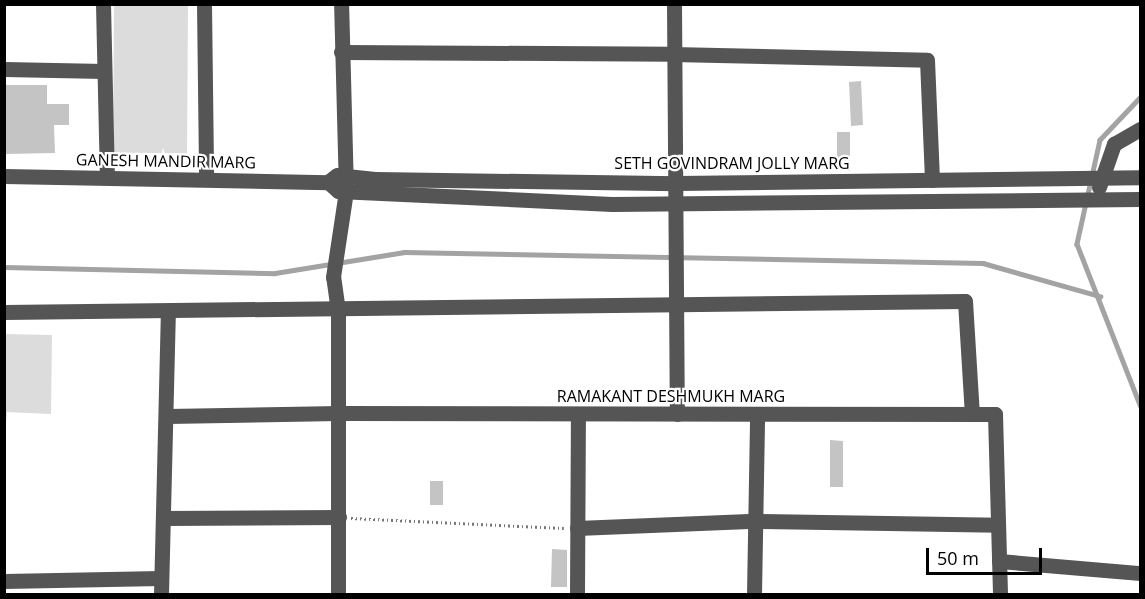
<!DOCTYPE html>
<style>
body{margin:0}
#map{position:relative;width:1145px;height:599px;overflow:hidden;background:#fff;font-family:"Open Sans",sans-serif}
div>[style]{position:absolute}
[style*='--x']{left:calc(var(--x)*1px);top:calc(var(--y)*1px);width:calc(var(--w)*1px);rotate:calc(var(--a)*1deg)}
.green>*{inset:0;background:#dcdcdc}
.stream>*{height:4.5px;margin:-2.25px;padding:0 2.25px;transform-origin:2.25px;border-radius:2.25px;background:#a3a3a3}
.building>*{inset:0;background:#c4c4c4}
.path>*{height:3px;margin-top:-1.5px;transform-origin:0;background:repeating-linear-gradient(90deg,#777 0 1.5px,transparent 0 4.5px)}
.minor>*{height:15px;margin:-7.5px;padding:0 7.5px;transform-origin:7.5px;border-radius:7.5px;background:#555}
span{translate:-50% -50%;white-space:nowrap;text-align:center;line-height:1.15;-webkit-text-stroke:4.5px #fff;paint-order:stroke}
.street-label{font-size:16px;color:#000}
.frame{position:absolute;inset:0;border:6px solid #000;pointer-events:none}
.scale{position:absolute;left:926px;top:548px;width:116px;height:27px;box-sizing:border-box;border:3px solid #000;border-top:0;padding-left:8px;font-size:18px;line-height:21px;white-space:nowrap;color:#000;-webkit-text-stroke:4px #fff;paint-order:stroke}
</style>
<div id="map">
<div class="green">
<i style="clip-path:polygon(114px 5px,188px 5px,187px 153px,113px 153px)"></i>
<i style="clip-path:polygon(5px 334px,52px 335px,51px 414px,7px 412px,5px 437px)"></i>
</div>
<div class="stream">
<i style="--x:1140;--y:98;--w:58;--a:133.6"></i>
<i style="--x:1100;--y:140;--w:107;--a:102.5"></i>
<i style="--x:1077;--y:244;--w:173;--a:68.6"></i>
<i style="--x:4;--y:267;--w:271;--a:1.3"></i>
<i style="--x:275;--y:273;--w:131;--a:-9.2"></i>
<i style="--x:404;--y:252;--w:579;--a:1.09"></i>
<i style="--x:983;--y:263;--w:122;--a:15.8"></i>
</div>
<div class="building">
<i style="clip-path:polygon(861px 81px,863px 125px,851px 126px,849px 82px)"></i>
<i style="clip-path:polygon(4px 85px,47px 85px,47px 104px,69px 104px,69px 125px,54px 125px,55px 153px,4px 154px)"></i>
<i style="clip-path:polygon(837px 132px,850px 132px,850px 171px,837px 171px)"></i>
<i style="clip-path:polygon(830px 440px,843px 441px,843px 487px,830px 487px)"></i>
<i style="clip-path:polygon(430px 481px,443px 481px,443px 505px,430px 505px)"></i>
<i style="clip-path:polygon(552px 549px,567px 550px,567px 587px,551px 587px)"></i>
</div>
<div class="path">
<i style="--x:351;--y:518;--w:213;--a:2.7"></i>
</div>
<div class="minor">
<i style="--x:103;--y:4;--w:173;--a:88.7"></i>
<i style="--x:204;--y:4;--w:175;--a:89.3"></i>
<i style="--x:674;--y:4;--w:410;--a:89.6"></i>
<i style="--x:341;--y:52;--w:331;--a:0.3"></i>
<i style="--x:672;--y:54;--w:255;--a:1.3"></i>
<i style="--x:927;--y:60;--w:120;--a:87.6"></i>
<i style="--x:4;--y:69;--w:100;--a:1.1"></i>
<i style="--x:4;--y:176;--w:324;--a:1.1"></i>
<i style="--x:328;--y:182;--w:13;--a:42"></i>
<i style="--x:338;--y:191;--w:274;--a:2.7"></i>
<i style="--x:612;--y:204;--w:528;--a:-0.54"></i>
<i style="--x:328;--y:182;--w:11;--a:-38"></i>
<i style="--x:337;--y:175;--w:38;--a:6"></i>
<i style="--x:375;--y:179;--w:302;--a:0.8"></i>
<i style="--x:677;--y:183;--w:463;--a:-0.7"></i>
<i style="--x:1099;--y:187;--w:46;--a:-70.8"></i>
<i style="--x:1114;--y:144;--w:30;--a:-30"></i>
<i style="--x:4;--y:312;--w:961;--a:-0.66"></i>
<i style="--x:965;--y:301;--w:113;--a:86.5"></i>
<i style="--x:167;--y:416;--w:172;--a:-1"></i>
<i style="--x:339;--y:413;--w:656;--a:0.09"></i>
<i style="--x:995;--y:414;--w:180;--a:88.4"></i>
<i style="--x:163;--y:518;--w:176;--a:-0.3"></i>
<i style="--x:577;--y:528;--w:178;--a:-2.3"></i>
<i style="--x:755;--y:521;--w:243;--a:0.9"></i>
<i style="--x:999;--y:561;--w:142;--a:4.9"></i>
<i style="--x:4;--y:581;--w:157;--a:-1.1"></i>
<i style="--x:161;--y:594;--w:282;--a:-88.6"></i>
<i style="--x:338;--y:594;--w:283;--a:-90"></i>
<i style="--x:338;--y:311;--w:34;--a:-98"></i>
<i style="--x:333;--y:277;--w:87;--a:-81.4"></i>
<i style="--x:346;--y:191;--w:187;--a:-91.5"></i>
<i style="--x:577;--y:594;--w:180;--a:-89.7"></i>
<i style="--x:754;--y:594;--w:180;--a:-89"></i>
</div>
<div class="street-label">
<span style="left:166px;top:161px;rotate:1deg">GANESH MANDIR MARG</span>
<span style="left:732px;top:163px">SETH GOVINDRAM JOLLY MARG</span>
<span style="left:671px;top:396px">RAMAKANT DESHMUKH MARG</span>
</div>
<div class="frame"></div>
<div class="scale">50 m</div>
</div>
